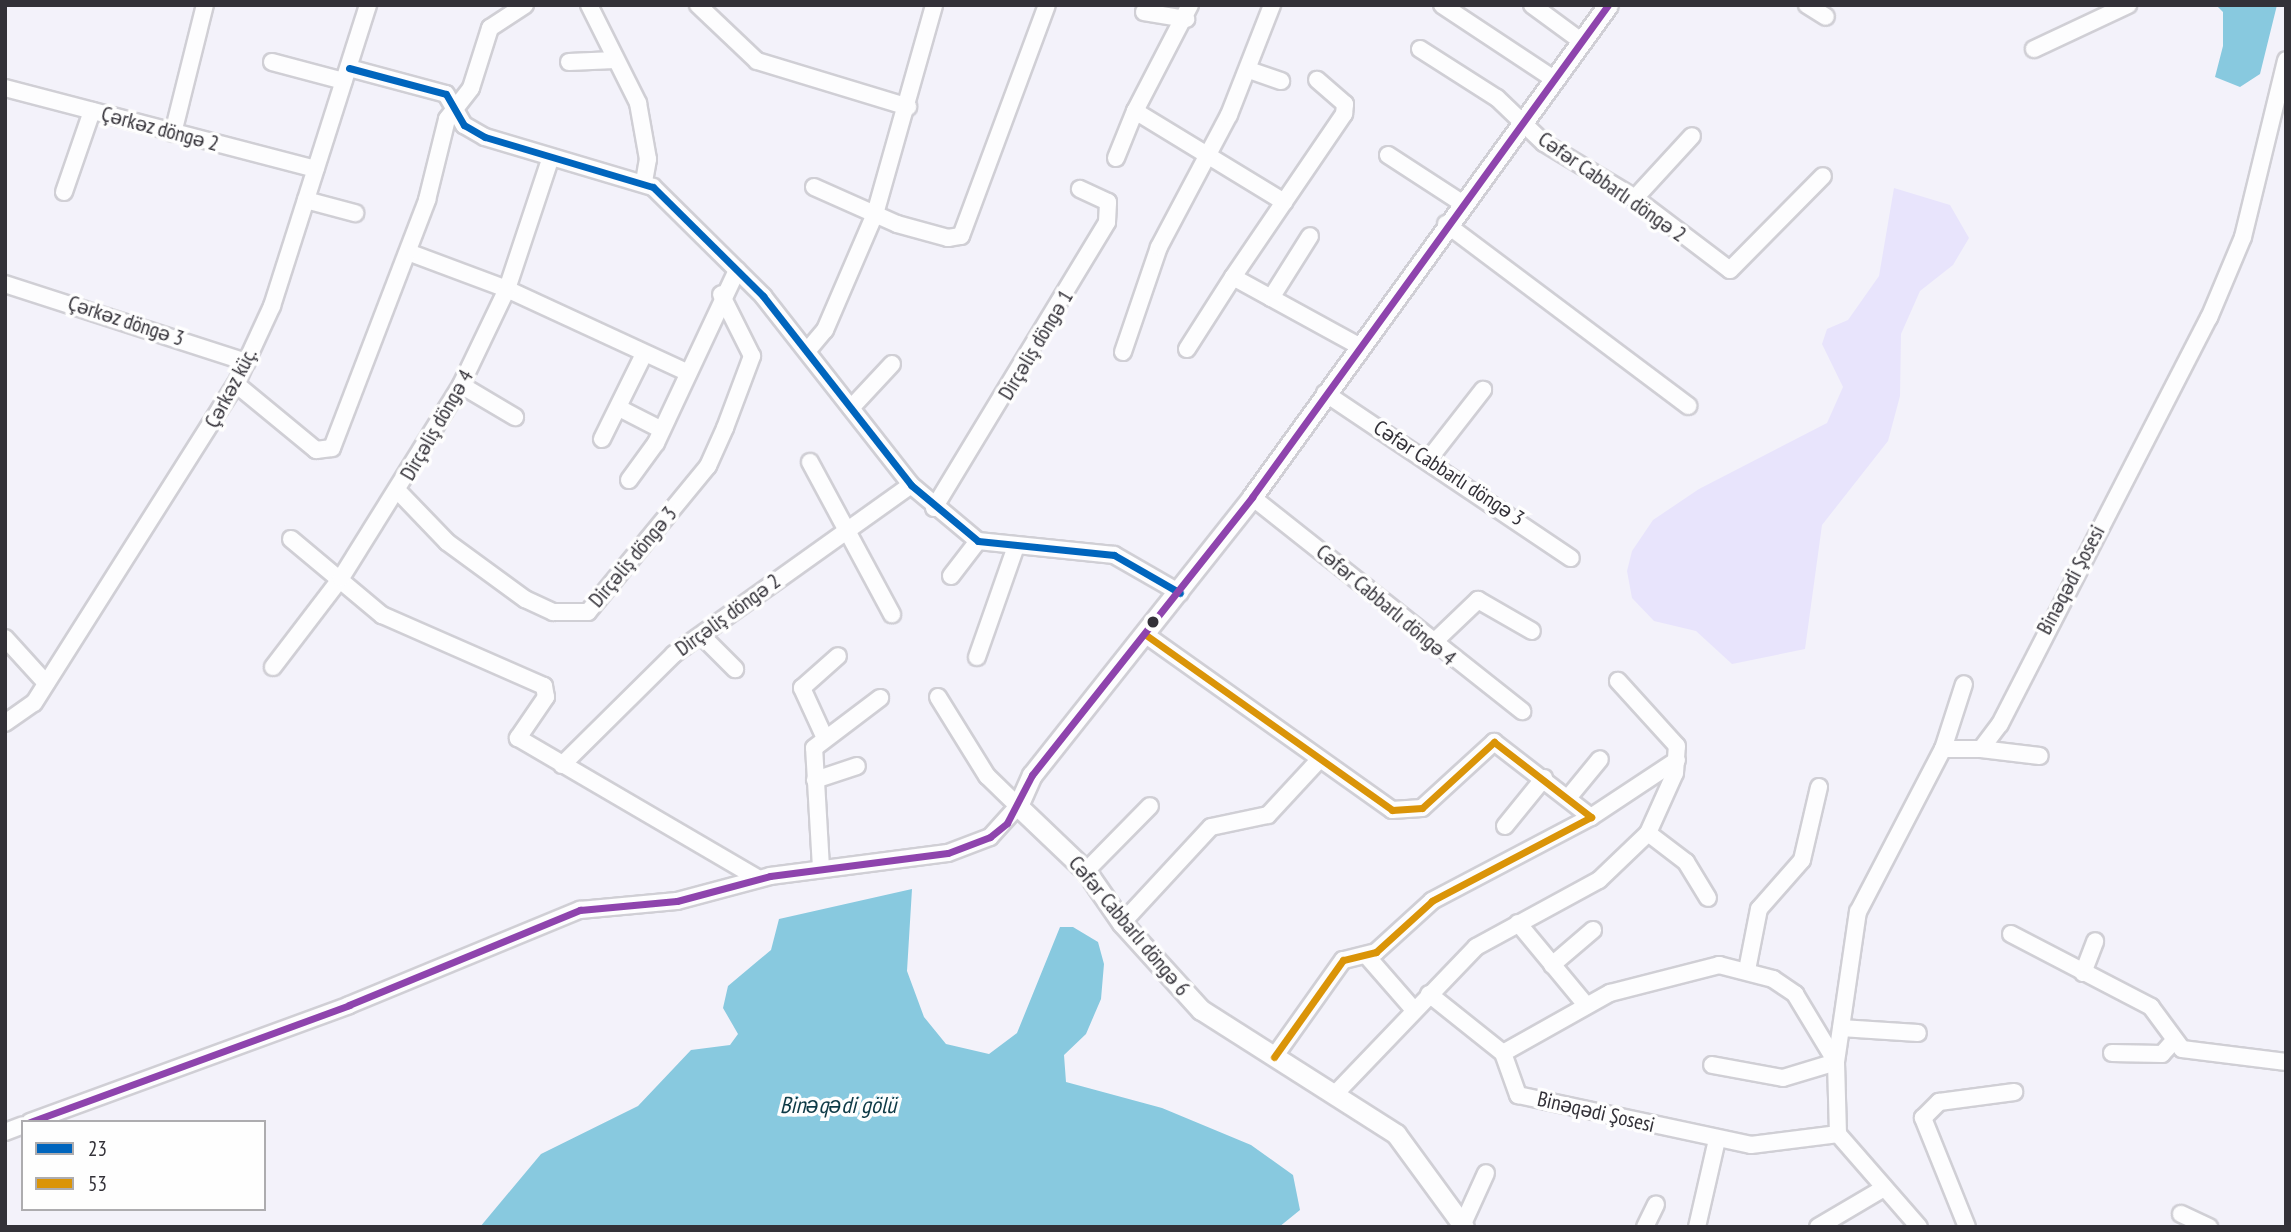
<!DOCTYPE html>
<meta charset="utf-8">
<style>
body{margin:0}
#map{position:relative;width:2291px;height:1232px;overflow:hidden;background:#f3f2fa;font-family:"PT Sans Narrow",sans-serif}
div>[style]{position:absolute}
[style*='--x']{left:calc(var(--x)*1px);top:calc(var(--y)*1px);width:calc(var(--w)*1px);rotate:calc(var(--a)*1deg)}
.green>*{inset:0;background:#e8e4fc}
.water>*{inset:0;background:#88c9df}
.roads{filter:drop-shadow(2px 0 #d0cfd5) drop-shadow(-2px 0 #d0cfd5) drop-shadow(0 2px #d0cfd5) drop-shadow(0 -2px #d0cfd5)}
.minor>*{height:16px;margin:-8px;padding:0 8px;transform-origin:8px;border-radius:8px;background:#fdfdfe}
.tertiary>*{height:19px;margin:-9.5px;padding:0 9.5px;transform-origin:9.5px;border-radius:9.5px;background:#fdfdfe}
.bus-1>*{height:7px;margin:-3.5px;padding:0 3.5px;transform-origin:3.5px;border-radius:3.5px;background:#0065bd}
.bus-2>*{height:7px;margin:-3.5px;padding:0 3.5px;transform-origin:3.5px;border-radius:3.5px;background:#da9408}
.bus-3>*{height:7px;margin:-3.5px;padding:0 3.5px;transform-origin:3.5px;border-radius:3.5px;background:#8e44ad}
.dots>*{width:19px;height:19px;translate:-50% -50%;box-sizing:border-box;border:4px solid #fefefe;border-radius:50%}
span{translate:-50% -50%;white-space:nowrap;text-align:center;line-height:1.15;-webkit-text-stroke:7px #fefefe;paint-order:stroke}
.street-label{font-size:21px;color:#333138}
.water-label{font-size:23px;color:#0e3a46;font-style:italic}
.frame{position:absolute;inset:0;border:7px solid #333138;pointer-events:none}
.legend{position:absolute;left:21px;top:1120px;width:245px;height:91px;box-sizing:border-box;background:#fefefe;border:2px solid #adacaf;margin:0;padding:9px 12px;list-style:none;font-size:21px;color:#333138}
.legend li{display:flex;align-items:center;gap:14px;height:35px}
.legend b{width:35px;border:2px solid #adacaf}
</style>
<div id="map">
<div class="green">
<i style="clip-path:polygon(1894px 188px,1950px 205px,1969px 238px,1953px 265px,1920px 291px,1901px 334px,1900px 396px,1888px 441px,1822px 525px,1805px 649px,1732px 664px,1696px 631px,1654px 621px,1632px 598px,1627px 571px,1632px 551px,1653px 520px,1699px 489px,1827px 423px,1843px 387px,1822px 344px,1827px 329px,1848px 320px,1879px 276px)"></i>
</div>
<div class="water">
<i style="clip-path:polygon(2216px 5px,2277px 5px,2260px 74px,2240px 87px,2215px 77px,2223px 46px,2223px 12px)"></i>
<i style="clip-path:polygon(912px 889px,907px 971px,924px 1017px,946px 1044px,989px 1054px,1017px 1033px,1060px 927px,1073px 927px,1098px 942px,1104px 964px,1101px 999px,1086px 1034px,1064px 1055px,1066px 1082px,1162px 1108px,1251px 1145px,1293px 1175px,1300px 1210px,1279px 1227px,480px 1227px,541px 1154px,638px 1106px,691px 1050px,730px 1045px,738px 1034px,723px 1008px,728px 986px,771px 950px,779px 919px)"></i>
</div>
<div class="roads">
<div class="minor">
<i style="--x:589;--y:5;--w:110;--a:63.4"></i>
<i style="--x:638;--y:103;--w:57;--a:79.9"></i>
<i style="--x:648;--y:159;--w:22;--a:100"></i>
<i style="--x:698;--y:5;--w:81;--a:43.5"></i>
<i style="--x:757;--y:61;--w:158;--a:16.9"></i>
<i style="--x:1190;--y:5;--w:119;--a:117.4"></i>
<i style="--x:1135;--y:111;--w:175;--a:31.4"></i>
<i style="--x:1284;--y:202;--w:91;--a:124.2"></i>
<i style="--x:1233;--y:277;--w:144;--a:28.7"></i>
<i style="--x:1442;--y:5;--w:134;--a:33.5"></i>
<i style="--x:1532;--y:5;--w:61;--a:36.3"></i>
<i style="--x:1807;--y:5;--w:22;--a:32"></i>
<i style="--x:1144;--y:12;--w:43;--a:9.5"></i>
<i style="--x:1420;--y:49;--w:91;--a:32.5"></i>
<i style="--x:1497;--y:98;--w:65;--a:43.8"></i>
<i style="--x:1544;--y:143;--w:106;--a:31.1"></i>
<i style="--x:1635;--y:198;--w:119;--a:37.2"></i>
<i style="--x:1730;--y:270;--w:132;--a:-45.3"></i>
<i style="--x:2034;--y:49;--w:104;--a:-25.1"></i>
<i style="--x:272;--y:62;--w:74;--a:14.8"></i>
<i style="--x:569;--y:62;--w:46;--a:-2.5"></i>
<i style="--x:349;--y:68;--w:100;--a:15"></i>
<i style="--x:446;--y:94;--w:36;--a:60"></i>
<i style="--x:464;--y:125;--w:24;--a:30"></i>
<i style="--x:485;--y:137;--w:175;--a:16.6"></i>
<i style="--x:653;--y:187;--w:155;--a:44.7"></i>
<i style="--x:763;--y:296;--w:240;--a:51.9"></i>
<i style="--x:911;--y:485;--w:87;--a:39.9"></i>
<i style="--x:978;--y:541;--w:137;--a:5.9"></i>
<i style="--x:1114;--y:555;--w:76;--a:29.9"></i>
<i style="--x:1249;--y:70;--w:34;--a:19"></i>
<i style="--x:5;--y:88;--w:321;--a:14.6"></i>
<i style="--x:173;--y:133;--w:132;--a:-76"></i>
<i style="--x:1388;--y:155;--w:88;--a:33"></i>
<i style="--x:1116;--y:158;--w:51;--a:-68"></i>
<i style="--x:814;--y:187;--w:91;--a:24"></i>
<i style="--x:897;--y:224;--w:53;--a:15.4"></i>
<i style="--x:948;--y:238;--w:13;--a:-9"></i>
<i style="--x:961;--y:236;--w:246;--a:-69.6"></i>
<i style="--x:64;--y:192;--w:86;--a:-70.9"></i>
<i style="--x:1635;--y:198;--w:84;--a:-47.4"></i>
<i style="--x:306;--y:200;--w:51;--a:14.9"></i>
<i style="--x:1284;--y:202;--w:107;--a:-55.7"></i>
<i style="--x:1344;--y:114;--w:10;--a:-84"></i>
<i style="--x:1345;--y:104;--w:37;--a:-139"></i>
<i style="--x:1446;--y:224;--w:303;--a:36.9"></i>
<i style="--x:408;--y:252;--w:106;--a:20.5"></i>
<i style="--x:507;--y:289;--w:198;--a:24.8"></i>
<i style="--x:5;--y:284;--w:254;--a:17.9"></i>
<i style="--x:1271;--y:298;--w:73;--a:-57.8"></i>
<i style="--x:1187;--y:349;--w:85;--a:-57.4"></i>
<i style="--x:808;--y:350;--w:26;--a:-50"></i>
<i style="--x:825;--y:330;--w:126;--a:-66.7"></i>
<i style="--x:875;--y:214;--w:217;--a:-74.2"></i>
<i style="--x:1123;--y:352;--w:111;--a:-71.1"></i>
<i style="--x:1159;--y:247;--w:149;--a:-62.1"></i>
<i style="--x:1229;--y:115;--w:118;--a:-68.6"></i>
<i style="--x:236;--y:384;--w:104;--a:39.5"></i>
<i style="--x:316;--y:450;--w:16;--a:-7"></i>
<i style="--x:332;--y:448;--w:266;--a:-69"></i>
<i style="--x:427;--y:200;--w:83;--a:-76.1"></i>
<i style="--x:447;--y:119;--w:39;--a:-52"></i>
<i style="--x:471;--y:88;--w:63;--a:-72.4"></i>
<i style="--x:490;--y:28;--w:42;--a:-33.3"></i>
<i style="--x:461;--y:385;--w:63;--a:30.7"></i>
<i style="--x:1325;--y:393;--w:296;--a:33.9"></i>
<i style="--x:619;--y:408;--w:48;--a:27.1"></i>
<i style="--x:851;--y:408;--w:60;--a:-47"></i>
<i style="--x:602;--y:439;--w:95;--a:-63.7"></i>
<i style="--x:1429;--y:459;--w:88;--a:-52"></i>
<i style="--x:810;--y:462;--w:173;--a:61.7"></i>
<i style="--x:629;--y:480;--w:46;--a:-53.9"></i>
<i style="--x:656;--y:443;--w:191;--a:-64.9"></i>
<i style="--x:398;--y:491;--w:71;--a:46.1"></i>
<i style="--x:447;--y:542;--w:97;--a:36.2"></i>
<i style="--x:525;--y:599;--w:31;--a:25"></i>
<i style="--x:553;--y:612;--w:35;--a:0"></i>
<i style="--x:588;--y:612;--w:189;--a:-50.6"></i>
<i style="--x:708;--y:466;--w:42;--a:-65.9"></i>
<i style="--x:725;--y:428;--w:77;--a:-69.4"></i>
<i style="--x:752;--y:356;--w:69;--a:-116.6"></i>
<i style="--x:1252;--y:497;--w:345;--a:38.4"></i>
<i style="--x:934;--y:508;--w:334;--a:-58.8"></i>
<i style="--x:1107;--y:222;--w:20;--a:-87"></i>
<i style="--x:1108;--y:202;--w:31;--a:-155"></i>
<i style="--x:291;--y:539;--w:119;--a:39.9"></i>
<i style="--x:382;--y:615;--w:177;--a:23.7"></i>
<i style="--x:544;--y:686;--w:11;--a:80"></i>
<i style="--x:546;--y:697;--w:50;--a:124.3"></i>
<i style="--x:518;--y:738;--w:278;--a:30.3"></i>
<i style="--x:951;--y:576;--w:44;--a:-52.4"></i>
<i style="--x:1146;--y:635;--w:302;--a:35.4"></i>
<i style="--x:1392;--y:810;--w:30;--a:-4"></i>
<i style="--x:1422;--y:808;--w:98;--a:-42.5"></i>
<i style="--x:1494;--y:742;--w:123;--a:37.7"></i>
<i style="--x:1591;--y:817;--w:180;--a:152.2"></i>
<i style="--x:1432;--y:901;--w:76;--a:137.7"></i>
<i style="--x:1376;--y:952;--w:34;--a:166"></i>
<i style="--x:1343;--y:960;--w:119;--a:125.4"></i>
<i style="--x:702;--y:636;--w:47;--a:45"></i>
<i style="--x:5;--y:638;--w:61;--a:47.7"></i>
<i style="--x:1434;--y:642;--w:61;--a:-43.7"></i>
<i style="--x:1478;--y:600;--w:62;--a:29.9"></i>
<i style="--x:977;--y:657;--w:114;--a:-70.6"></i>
<i style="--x:273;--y:667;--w:112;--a:-52.6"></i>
<i style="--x:341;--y:578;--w:227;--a:-58.1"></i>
<i style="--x:461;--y:385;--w:106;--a:-64.4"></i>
<i style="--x:507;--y:289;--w:139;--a:-71.6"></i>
<i style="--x:5;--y:723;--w:35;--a:-35"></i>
<i style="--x:34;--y:703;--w:378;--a:-57.7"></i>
<i style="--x:236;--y:384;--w:86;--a:-65.2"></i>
<i style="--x:272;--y:306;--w:316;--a:-72.3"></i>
<i style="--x:824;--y:736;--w:53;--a:-114.6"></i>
<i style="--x:802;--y:688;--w:48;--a:-41.6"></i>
<i style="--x:1943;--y:749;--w:68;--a:-72.1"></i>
<i style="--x:1981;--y:749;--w:59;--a:6.8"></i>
<i style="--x:562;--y:765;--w:158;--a:-44.7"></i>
<i style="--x:674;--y:654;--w:291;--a:-35.5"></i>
<i style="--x:815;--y:780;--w:44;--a:-18.4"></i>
<i style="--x:1568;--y:798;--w:50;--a:-50.6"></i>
<i style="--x:1591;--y:817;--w:103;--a:-33.5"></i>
<i style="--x:1505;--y:826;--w:62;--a:-50.9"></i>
<i style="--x:1648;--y:833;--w:48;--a:37.3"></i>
<i style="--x:1686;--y:862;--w:42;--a:58.6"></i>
<i style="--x:821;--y:868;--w:120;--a:-93.3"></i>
<i style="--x:814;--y:748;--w:83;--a:-37.1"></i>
<i style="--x:1086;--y:871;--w:91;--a:-45.4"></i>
<i style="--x:1122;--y:923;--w:131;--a:-47.2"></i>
<i style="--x:1211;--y:827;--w:58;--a:-11.9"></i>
<i style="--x:1268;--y:815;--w:74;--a:-47.2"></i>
<i style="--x:1518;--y:923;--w:107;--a:50.3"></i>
<i style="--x:2011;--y:934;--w:158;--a:27.5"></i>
<i style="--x:2151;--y:1007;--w:52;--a:53.6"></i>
<i style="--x:2182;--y:1049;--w:105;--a:7.1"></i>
<i style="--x:1366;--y:955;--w:73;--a:48.9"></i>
<i style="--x:1552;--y:965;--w:54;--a:-40.5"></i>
<i style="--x:1747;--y:970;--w:62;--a:-78.9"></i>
<i style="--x:1759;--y:909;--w:65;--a:-48.7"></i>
<i style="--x:1802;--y:860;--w:75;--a:-76.9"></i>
<i style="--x:2083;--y:973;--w:34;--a:-69"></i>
<i style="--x:1429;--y:994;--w:95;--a:38.6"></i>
<i style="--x:1503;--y:1053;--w:123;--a:-29.3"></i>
<i style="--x:1610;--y:993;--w:113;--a:-14.4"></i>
<i style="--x:1719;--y:965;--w:56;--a:14.5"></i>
<i style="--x:1773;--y:979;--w:27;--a:34"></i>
<i style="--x:1795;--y:994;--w:79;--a:58.9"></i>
<i style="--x:1836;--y:1062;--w:55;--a:163.2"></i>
<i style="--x:1783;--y:1078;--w:72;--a:-169.6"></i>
<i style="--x:1841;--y:1028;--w:77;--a:3.7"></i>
<i style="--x:1503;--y:1053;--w:45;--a:70.3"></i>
<i style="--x:1518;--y:1095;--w:238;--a:12.1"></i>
<i style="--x:1751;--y:1145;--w:88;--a:-7.2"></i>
<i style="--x:2112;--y:1053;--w:50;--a:1.1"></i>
<i style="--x:2162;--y:1054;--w:15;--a:-48"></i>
<i style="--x:1337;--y:1092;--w:201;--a:-46.2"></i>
<i style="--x:1476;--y:947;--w:140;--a:-28.6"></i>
<i style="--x:1599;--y:880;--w:68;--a:-43.8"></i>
<i style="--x:1648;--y:833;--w:66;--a:-65.8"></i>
<i style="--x:1675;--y:773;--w:27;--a:-86"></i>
<i style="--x:1677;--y:746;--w:88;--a:-132.2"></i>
<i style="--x:30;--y:1122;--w:340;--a:-20.1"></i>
<i style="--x:349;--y:1005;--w:250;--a:-22.4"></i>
<i style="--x:580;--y:910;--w:97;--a:-5.3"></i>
<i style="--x:677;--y:901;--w:96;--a:-15"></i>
<i style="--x:770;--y:876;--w:179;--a:-7.4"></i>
<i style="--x:948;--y:853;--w:45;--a:-20.9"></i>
<i style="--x:990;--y:837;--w:42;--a:-47.9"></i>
<i style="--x:1018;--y:806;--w:43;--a:-135.9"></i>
<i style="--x:987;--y:776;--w:93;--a:-121.8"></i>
<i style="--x:5;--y:1132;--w:19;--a:-21"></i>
<i style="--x:2181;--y:1214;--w:31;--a:25"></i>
<i style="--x:1462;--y:1226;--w:58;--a:-65.6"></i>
<i style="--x:1645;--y:1227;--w:25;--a:-64"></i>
<i style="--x:1697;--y:1227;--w:89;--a:-77.1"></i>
<i style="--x:1818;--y:1227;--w:77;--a:-30.6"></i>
<i style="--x:1919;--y:1227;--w:123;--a:-131.1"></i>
<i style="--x:1838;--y:1134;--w:72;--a:-91.6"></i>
<i style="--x:1836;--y:1062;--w:152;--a:-81.7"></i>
<i style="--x:1858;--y:912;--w:184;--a:-62.5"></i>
<i style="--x:1943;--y:749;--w:38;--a:0"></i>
<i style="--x:1981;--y:749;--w:31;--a:-53"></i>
<i style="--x:2000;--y:724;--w:457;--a:-62.8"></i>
<i style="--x:2209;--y:318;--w:88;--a:-67.2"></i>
<i style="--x:2243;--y:237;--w:182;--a:-76.3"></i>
<i style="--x:1967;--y:1227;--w:118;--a:-112"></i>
<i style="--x:1923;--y:1118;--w:23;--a:-45"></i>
<i style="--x:1939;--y:1102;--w:76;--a:-7.6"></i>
</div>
<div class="tertiary">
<i style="--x:1464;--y:1227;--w:115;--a:-126.2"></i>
<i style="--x:1396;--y:1134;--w:231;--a:-147.5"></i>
<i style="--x:1201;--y:1010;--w:118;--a:-132.2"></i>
<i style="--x:1122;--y:923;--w:63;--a:-124.7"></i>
<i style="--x:1086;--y:871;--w:94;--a:-136.3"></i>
<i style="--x:1018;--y:806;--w:34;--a:-66"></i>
<i style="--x:1032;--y:775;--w:355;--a:-51.6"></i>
<i style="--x:1252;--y:497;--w:607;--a:-54.11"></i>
</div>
</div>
<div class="bus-1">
<i style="--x:349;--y:68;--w:100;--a:15"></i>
<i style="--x:446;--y:94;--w:36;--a:60"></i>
<i style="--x:464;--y:125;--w:24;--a:30"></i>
<i style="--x:485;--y:137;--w:175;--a:16.6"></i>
<i style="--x:653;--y:187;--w:155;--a:44.7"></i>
<i style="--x:763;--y:296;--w:240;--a:51.9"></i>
<i style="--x:911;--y:485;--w:87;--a:39.9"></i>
<i style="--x:978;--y:541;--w:137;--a:5.9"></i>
<i style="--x:1114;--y:555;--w:76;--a:29.9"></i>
</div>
<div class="bus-2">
<i style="--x:1146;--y:635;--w:302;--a:35.4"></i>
<i style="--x:1392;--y:810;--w:30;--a:-4"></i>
<i style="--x:1422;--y:808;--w:98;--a:-42.5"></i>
<i style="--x:1494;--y:742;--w:123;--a:37.7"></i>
<i style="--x:1591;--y:817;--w:180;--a:152.2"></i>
<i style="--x:1432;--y:901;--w:76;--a:137.7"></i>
<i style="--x:1376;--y:952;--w:34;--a:166"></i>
<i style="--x:1343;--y:960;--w:119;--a:125.4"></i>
</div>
<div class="bus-3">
<i style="--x:30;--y:1122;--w:340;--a:-20.1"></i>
<i style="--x:349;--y:1005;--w:250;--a:-22.4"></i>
<i style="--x:580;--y:910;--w:97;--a:-5.3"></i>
<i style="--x:677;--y:901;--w:96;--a:-15"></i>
<i style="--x:770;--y:876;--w:179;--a:-7.4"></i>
<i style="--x:948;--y:853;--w:45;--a:-20.9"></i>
<i style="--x:990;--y:837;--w:22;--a:-39"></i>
<i style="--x:1007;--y:823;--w:54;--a:-62.5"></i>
<i style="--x:1032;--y:775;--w:355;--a:-51.6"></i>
<i style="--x:1252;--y:497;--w:607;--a:-54.11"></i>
</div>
<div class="dots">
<i style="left:1153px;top:622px;background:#333138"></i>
</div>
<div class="street-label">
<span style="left:160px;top:129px;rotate:15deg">Çərkəz döngə 2</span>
<span style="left:1612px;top:187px;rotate:35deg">Cəfər Cabbarlı döngə 2</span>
<span style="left:126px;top:321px;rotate:18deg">Çərkəz döngə 3</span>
<span style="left:1036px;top:345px;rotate:-59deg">Dirçəliş döngə 1</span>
<span style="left:231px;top:388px;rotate:-62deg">Çərkəz küç.</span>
<span style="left:437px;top:425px;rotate:-60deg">Dirçəliş döngə 4</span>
<span style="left:1449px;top:473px;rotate:33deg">Cəfər Cabbarlı döngə 3</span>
<span style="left:633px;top:557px;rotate:-50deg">Dirçəliş döngə 3</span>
<span style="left:2071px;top:580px;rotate:-62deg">Binəqədi Şosesi</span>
<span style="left:1386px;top:605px;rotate:40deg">Cəfər Cabbarlı döngə 4</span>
<span style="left:728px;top:615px;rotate:-36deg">Dirçəliş döngə 2</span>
<span style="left:1129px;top:926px;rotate:50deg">Cəfər Cabbarlı döngə 6</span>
<span style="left:1596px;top:1112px;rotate:13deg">Binəqədi Şosesi</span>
</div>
<div class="water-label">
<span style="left:838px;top:1105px">Binəqədi gölü</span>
</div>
<div class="frame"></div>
<ul class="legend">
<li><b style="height:9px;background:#0065bd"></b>23</li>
<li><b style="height:9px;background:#da9408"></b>53</li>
</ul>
</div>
